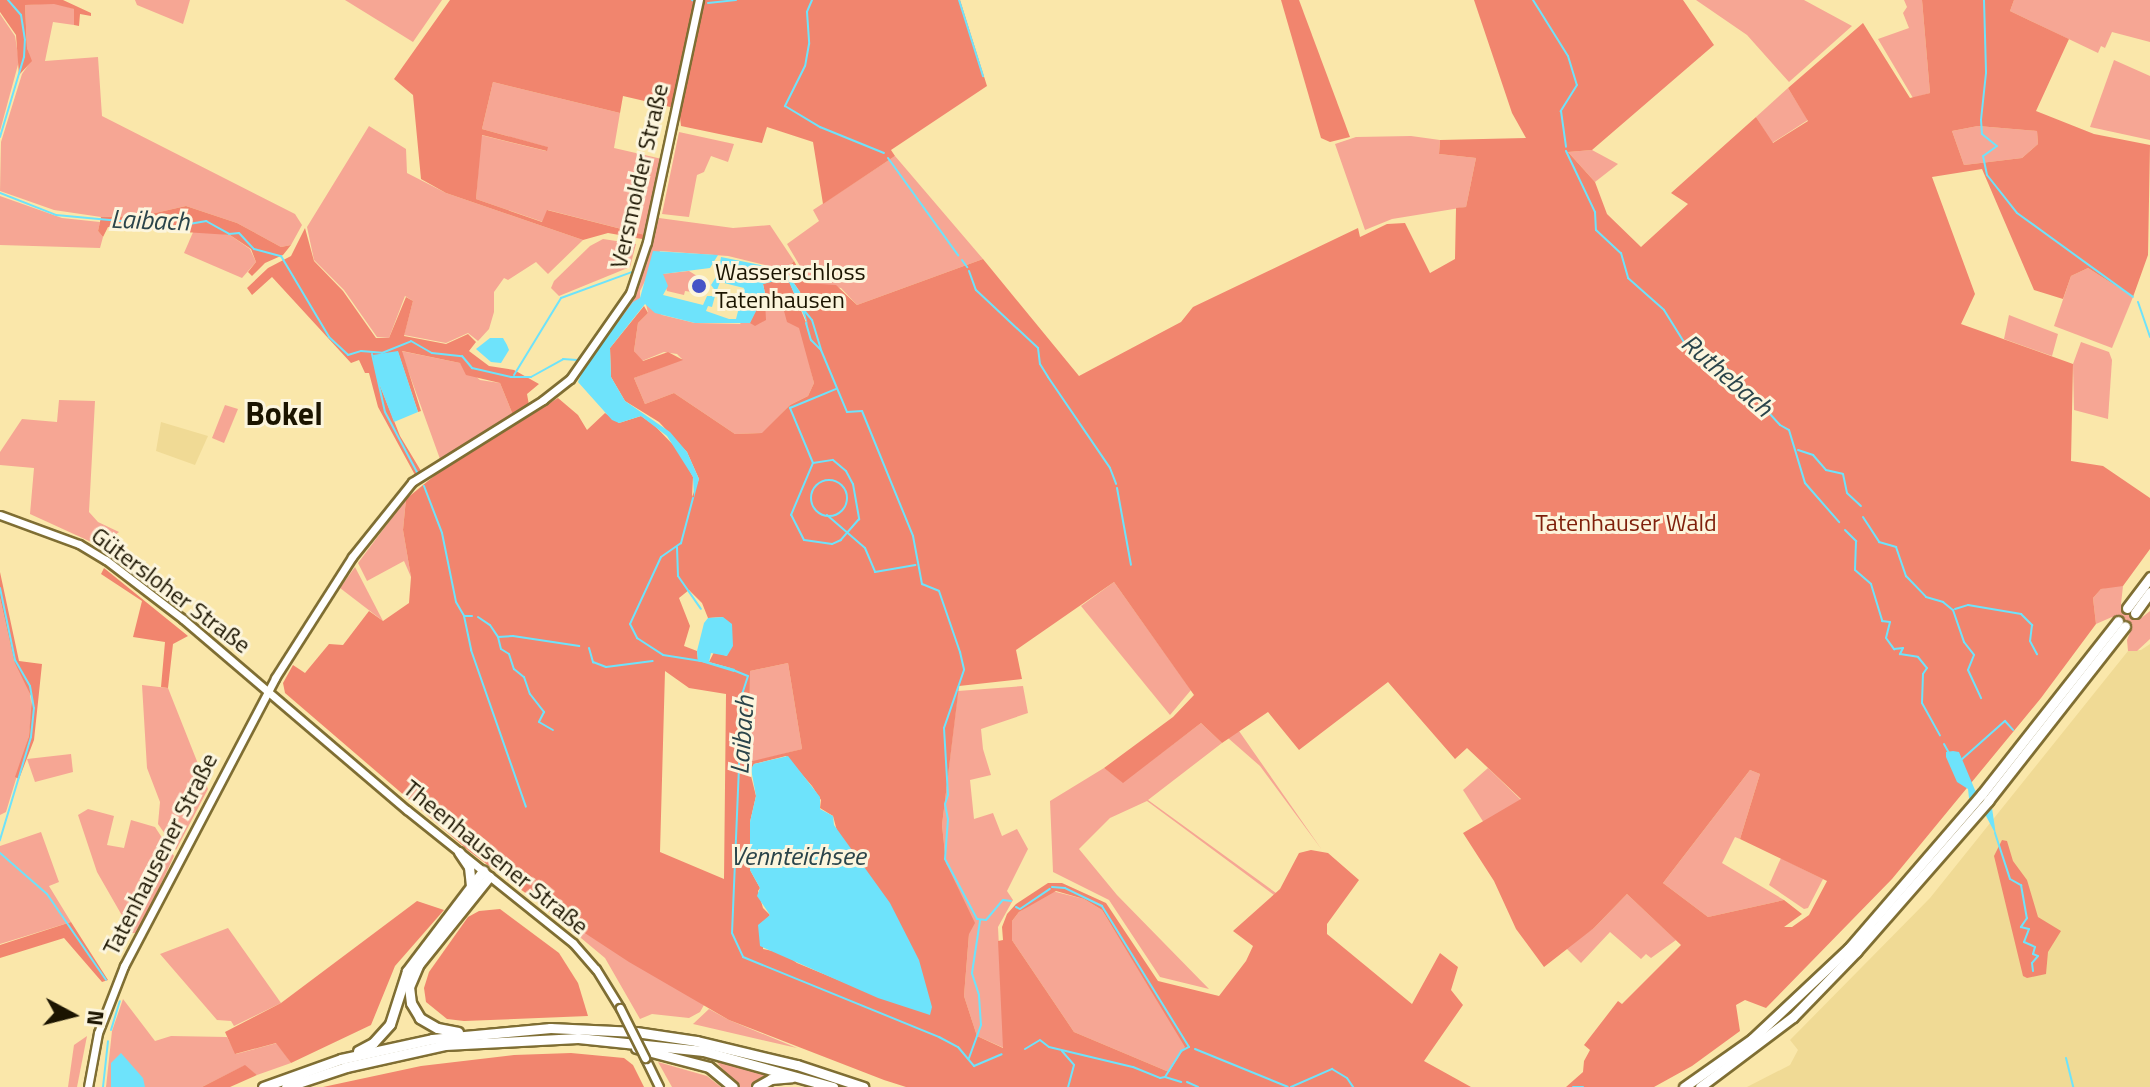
<!DOCTYPE html>
<meta charset="utf-8">
<style>
body{margin:0}
#map{position:relative;width:2150px;height:1087px;overflow:hidden;background:#fae7aa;font-family:"Titillium Web",sans-serif}
div>[style]{position:absolute}
[style*='--x']{left:calc(var(--x)*1px);top:calc(var(--y)*1px);width:calc(var(--w)*1px);rotate:calc(var(--a)*1deg)}
.built>*{inset:0;background:#f0da95}
.green>*{inset:0;background:#f6a694}
.forest>*{inset:0;background:#f1856e}
.water>*{inset:0;background:#6ee3fb}
.stream>*{height:2px;margin:-1px;padding:0 1px;transform-origin:1px;border-radius:1px;background:#6ee3fb}
.stream>.ring{margin:-1px;padding:0;box-sizing:content-box;background:none;border:2px solid #6ee3fb;border-radius:50%}
.roads{filter:drop-shadow(2px 0 #7f6e33) drop-shadow(-2px 0 #7f6e33) drop-shadow(0 2px #7f6e33) drop-shadow(0 -2px #7f6e33)}
.secondary>*{height:7px;margin:-3.5px;padding:0 3.5px;transform-origin:3.5px;border-radius:3.5px;background:#fff}
.highway>*{height:9px;margin:-4.5px;padding:0 4.5px;transform-origin:4.5px;border-radius:4.5px;background:#fff}
.bridges{filter:drop-shadow(2px 0 #7f6e33) drop-shadow(-2px 0 #7f6e33) drop-shadow(0 2px #7f6e33) drop-shadow(0 -2px #7f6e33)}
.secondary-bridge>*{height:7px;margin:-3.5px;padding:0 3.5px;transform-origin:3.5px;border-radius:3.5px;background:#fff}
.dots>*{width:22px;height:22px;translate:-50% -50%;box-sizing:border-box;border:4px solid #fcf5dd;border-radius:50%}
span{translate:-50% -50%;white-space:nowrap;text-align:center;line-height:1.15;-webkit-text-stroke:6px #fcf5dd;paint-order:stroke}
.street-label{font-size:24px;color:#1b1400}
.poi-label{font-size:24px;color:#1b1400}
.left{translate:0 -50%;text-align:left}
.park-label{font-size:24px;color:#7f1f0b}
.water-label{font-size:26px;color:#2a444a;font-style:italic}
.district-label{font-size:32px;color:#1b1400;font-weight:700}
.north{position:absolute;left:32px;top:975px;width:80px;height:80px;-webkit-text-stroke:6px #fcf5dd;paint-order:stroke;rotate:97deg;font-size:22px;font-weight:700;line-height:32px;text-align:center;color:#1b1400}
.north::after{content:'';display:block;margin:auto;width:28px;height:36px;background:#1b1400;clip-path:polygon(50% 0,100% 100%,50% 72%,0 100%)}
</style>
<div id="map">
<div class="built">
<i style="clip-path:polygon(161px 422px,208px 436px,195px 465px,156px 451px)"></i>
<i style="clip-path:polygon(2150px 644px,2150px 1087px,1747px 1087px,1790px 1065px,1798px 1050px,1790px 1040px,1930px 898px,2128px 651px,2141px 650px)"></i>
</div>
<div class="green">
<i style="clip-path:polygon(135px 0,190px 0,183px 24px,137px 5px)"></i>
<i style="clip-path:polygon(345px 0,442px 0,413px 42px)"></i>
<i style="clip-path:polygon(1696px 0,1804px 0,1852px 26px,1789px 82px,1747px 35px)"></i>
<i style="clip-path:polygon(1904px 0,1922px 0,1930px 93px,1913px 98px,1878px 39px,1909px 28px,1903px 13px,1907px 7px)"></i>
<i style="clip-path:polygon(2014px 0,2150px 0,2150px 42px,2112px 32px,2105px 48px,2101px 46px,2098px 53px,2010px 11px)"></i>
<i style="clip-path:polygon(54px 3px,75px 9px,74px 25px,53px 22px,45px 61px,98px 57px,102px 116px,295px 214px,302px 225px,291px 245px,281px 247px,237px 223px,186px 206px,142px 216px,101px 217px,54px 210px,0 191px,1px 142px,22px 74px,31px 61px,27px 48px,25px 5px)"></i>
<i style="clip-path:polygon(0 14px,15px 36px,19px 61px,0 131px)"></i>
<i style="clip-path:polygon(2114px 60px,2150px 76px,2150px 140px,2090px 127px)"></i>
<i style="clip-path:polygon(493px 82px,620px 113px,614px 148px,662px 159px,645px 235px,548px 210px,543px 222px,476px 199px,481px 135px,546px 151px,547px 147px,482px 129px)"></i>
<i style="clip-path:polygon(1788px 88px,1808px 120px,1772px 143px,1756px 117px)"></i>
<i style="clip-path:polygon(369px 126px,406px 149px,407px 173px,446px 193px,583px 240px,548px 274px,536px 262px,508px 280px,504px 278px,494px 292px,494px 312px,489px 329px,478px 341px,468px 333px,446px 343px,404px 335px,413px 301px,405px 296px,389px 338px,377px 337px,344px 290px,314px 260px,307px 227px)"></i>
<i style="clip-path:polygon(1978px 126px,2037px 131px,2038px 144px,2022px 158px,1964px 165px,1952px 131px)"></i>
<i style="clip-path:polygon(679px 132px,734px 144px,728px 162px,711px 156px,704px 172px,697px 175px,689px 217px,662px 214px)"></i>
<i style="clip-path:polygon(1411px 136px,1440px 140px,1439px 154px,1476px 158px,1466px 207px,1392px 219px,1365px 230px,1335px 144px,1356px 137px)"></i>
<i style="clip-path:polygon(1592px 150px,1618px 164px,1595px 182px,1568px 152px)"></i>
<i style="clip-path:polygon(895px 156px,983px 259px,857px 305px,841px 288px,810px 283px,787px 244px,819px 221px,813px 210px)"></i>
<i style="clip-path:polygon(0 196px,62px 218px,100px 222px,98px 231px,103px 237px,100px 248px,0 245px)"></i>
<i style="clip-path:polygon(659px 218px,733px 228px,770px 225px,794px 261px,785px 270px,728px 256px,660px 251px,640px 291px,640px 298px,587px 366px,636px 293px)"></i>
<i style="clip-path:polygon(194px 230px,230px 235px,250px 249px,256px 262px,242px 278px,184px 253px)"></i>
<i style="clip-path:polygon(603px 239px,636px 244px,630px 267px,559px 296px,551px 288px,554px 281px,590px 246px)"></i>
<i style="clip-path:polygon(2088px 268px,2133px 297px,2112px 348px,2054px 326px,2071px 276px)"></i>
<i style="clip-path:polygon(689px 271px,697px 276px,692px 292px,685px 291px,684px 295px,667px 291px,662px 274px)"></i>
<i style="clip-path:polygon(789px 281px,814px 383px,808px 396px,790px 405px,763px 433px,735px 434px,674px 393px,645px 404px,634px 378px,682px 359px,677px 354px,664px 352px,642px 361px,634px 351px,638px 323px,648px 313px,646px 304px,662px 315px,695px 323px,740px 324px,758px 302px)"></i>
<i style="clip-path:polygon(2009px 315px,2058px 334px,2052px 356px,2004px 339px)"></i>
<i style="clip-path:polygon(2081px 342px,2109px 352px,2112px 360px,2108px 419px,2074px 410px,2073px 364px)"></i>
<i style="clip-path:polygon(401px 351px,460px 363px,480px 380px,500px 383px,513px 415px,440px 459px)"></i>
<i style="clip-path:polygon(59px 400px,95px 401px,89px 512px,98px 522px,119px 532px,100px 546px,30px 514px,34px 468px,0 465px,0 452px,22px 419px,57px 422px)"></i>
<i style="clip-path:polygon(225px 405px,238px 409px,224px 443px,212px 438px)"></i>
<i style="clip-path:polygon(406px 499px,403px 530px,411px 577px,404px 561px,367px 581px,358px 563px)"></i>
<i style="clip-path:polygon(355px 567px,383px 621px,340px 588px)"></i>
<i style="clip-path:polygon(1114px 582px,1191px 690px,1170px 715px,1081px 606px)"></i>
<i style="clip-path:polygon(2113px 586px,2123px 586px,2121px 604px,2140px 619px,2150px 611px,2150px 639px,2137px 651px,2128px 651px,2127px 640px,2131px 630px,2112px 617px,2096px 624px,2093px 598px,2101px 589px)"></i>
<i style="clip-path:polygon(0 598px,14px 661px,29px 687px,32px 708px,29px 736px,6px 812px,0 815px)"></i>
<i style="clip-path:polygon(788px 663px,802px 749px,749px 763px,750px 671px)"></i>
<i style="clip-path:polygon(142px 685px,168px 688px,208px 789px,176px 850px,158px 824px,160px 802px,147px 768px)"></i>
<i style="clip-path:polygon(1023px 686px,1028px 713px,981px 729px,983px 749px,991px 775px,970px 780px,974px 819px,993px 813px,1002px 836px,1017px 829px,1028px 849px,1007px 891px,1013px 900px,998px 927px,1004px 1048px,977px 1036px,964px 996px,969px 934px,946px 863px,942px 825px,958px 691px)"></i>
<i style="clip-path:polygon(1201px 723px,1222px 743px,1148px 800px,1276px 893px,1274px 895px,1147px 801px,1110px 818px,1079px 849px,1117px 895px,1209px 989px,1160px 977px,1109px 900px,1053px 872px,1050px 801px,1104px 768px,1123px 782px)"></i>
<i style="clip-path:polygon(1239px 731px,1322px 850px,1260px 766px,1228px 738px)"></i>
<i style="clip-path:polygon(71px 754px,73px 772px,35px 782px,27px 759px)"></i>
<i style="clip-path:polygon(1488px 768px,1521px 800px,1484px 823px,1463px 790px)"></i>
<i style="clip-path:polygon(1750px 770px,1760px 774px,1740px 839px,1735px 837px,1722px 863px,1784px 900px,1708px 917px,1663px 883px)"></i>
<i style="clip-path:polygon(88px 809px,114px 816px,107px 845px,124px 848px,131px 820px,155px 827px,174px 856px,138px 933px,132px 933px,97px 872px,78px 815px)"></i>
<i style="clip-path:polygon(41px 832px,59px 882px,49px 886px,71px 922px,0 944px,0 846px)"></i>
<i style="clip-path:polygon(1781px 858px,1823px 879px,1808px 908px,1804px 909px,1769px 885px)"></i>
<i style="clip-path:polygon(1052px 891px,1084px 899px,1102px 910px,1186px 1047px,1169px 1072px,1074px 1032px,1012px 940px,1012px 921px,1019px 912px)"></i>
<i style="clip-path:polygon(1627px 894px,1676px 940px,1651px 958px,1646px 954px,1641px 959px,1610px 932px,1581px 963px,1565px 947px,1594px 928px)"></i>
<i style="clip-path:polygon(539px 903px,704px 1005px,700px 1012px,689px 1018px,652px 1014px,640px 1019px,605px 958px)"></i>
<i style="clip-path:polygon(228px 928px,281px 1003px,234px 1026px,231px 1021px,217px 1020px,160px 954px)"></i>
<i style="clip-path:polygon(123px 999px,155px 1041px,171px 1036px,227px 1037px,236px 1054px,277px 1043px,291px 1063px,257px 1075px,244px 1066px,202px 1087px,106px 1087px,112px 1031px)"></i>
<i style="clip-path:polygon(709px 1009px,729px 1020px,797px 1048px,693px 1024px)"></i>
<i style="clip-path:polygon(87px 1036px,77px 1087px,68px 1087px,74px 1045px)"></i>
<i style="clip-path:polygon(716px 1061px,742px 1067px,771px 1075px,751px 1087px,737px 1087px)"></i>
<i style="clip-path:polygon(658px 1062px,707px 1076px,721px 1087px,672px 1087px)"></i>
</div>
<div class="forest">
<i style="clip-path:polygon(0 0,63px 0,91px 13px,91px 16px,80px 14px,79px 26px,74px 25px,74px 9px,54px 4px,25px 5px,27px 48px,32px 61px,19px 75px,16px 35px,0 12px)"></i>
<i style="clip-path:polygon(450px 0,960px 0,987px 86px,891px 150px,895px 156px,823px 204px,813px 142px,767px 127px,762px 143px,681px 126px,679px 109px,623px 96px,620px 113px,493px 82px,482px 129px,548px 147px,547px 151px,482px 135px,476px 199px,542px 222px,547px 210px,645px 235px,642px 239px,608px 233px,583px 240px,446px 193px,421px 179px,413px 95px,394px 79px)"></i>
<i style="clip-path:polygon(1281px 0,1299px 0,1350px 137px,1330px 142px,1321px 138px)"></i>
<i style="clip-path:polygon(evenodd,1474px 0,1683px 0,1714px 45px,1592px 150px,1568px 152px,1595px 182px,1607px 214px,1641px 247px,1688px 204px,1671px 193px,1756px 117px,1773px 143px,1808px 121px,1788px 88px,1863px 23px,1910px 98px,1930px 93px,1922px 0,2014px 0,2010px 11px,2069px 39px,2036px 111px,2094px 134px,2150px 145px,2148px 255px,2133px 297px,2088px 268px,2071px 276px,2063px 299px,2034px 290px,1982px 169px,1932px 177px,1975px 294px,1961px 324px,2073px 364px,2071px 461px,2103px 466px,2150px 498px,2150px 549px,2123px 586px,2101px 589px,2093px 598px,2096px 624px,2041px 698px,1892px 879px,1766px 1008px,1745px 1000px,1736px 1005px,1740px 1031px,1692px 1066px,1654px 1087px,1566px 1087px,1583px 1072px,1584px 1061px,1590px 1050px,1584px 1045px,1618px 1001px,1622px 1004px,1681px 945px,1627px 894px,1594px 928px,1544px 967px,1516px 929px,1494px 881px,1463px 833px,1521px 799px,1467px 748px,1455px 759px,1388px 682px,1299px 750px,1268px 712px,1222px 743px,1201px 723px,1123px 783px,1104px 768px,1173px 717px,1194px 695px,1114px 582px,1016px 650px,1022px 679px,959px 686px,942px 825px,946px 863px,975px 923px,969px 934px,964px 996px,977px 1036px,1003px 1048px,998px 941px,1003px 940px,1002px 927px,1007px 914px,1016px 904px,1048px 883px,1062px 883px,1106px 903px,1158px 981px,1219px 996px,1246px 961px,1253px 946px,1233px 931px,1280px 889px,1299px 853px,1311px 850px,1328px 853px,1359px 880px,1327px 924px,1327px 934px,1412px 1004px,1440px 953px,1458px 967px,1451px 990px,1463px 1005px,1424px 1061px,1471px 1087px,906px 1087px,884px 1080px,729px 1020px,629px 962px,539px 903px,469px 851px,285px 693px,283px 683px,293px 665px,305px 673px,329px 644px,343px 645px,369px 611px,383px 621px,409px 603px,411px 577px,403px 530px,406px 499px,445px 467px,558px 398px,578px 415px,587px 430px,605px 413px,619px 423px,641px 416px,655px 426px,679px 451px,693px 477px,692px 497px,699px 479px,687px 452px,659px 422px,625px 401px,611px 377px,610px 348px,644px 306px,648px 313px,638px 323px,634px 351px,643px 361px,668px 352px,683px 360px,634px 378px,645px 404px,674px 393px,735px 434px,762px 433px,790px 405px,808px 396px,814px 383px,799px 328px,787px 322px,781px 300px,765px 301px,766px 320px,755px 326px,750px 323px,765px 293px,763px 284px,779px 280px,789px 281px,807px 325px,800px 292px,785px 270px,794px 261px,806px 283px,836px 285px,857px 305px,983px 259px,1079px 376px,1181px 322px,1193px 307px,1358px 228px,1360px 237px,1387px 224px,1405px 223px,1430px 273px,1455px 259px,1456px 208px,1466px 207px,1476px 158px,1439px 154px,1440px 140px,1526px 138px,1512px 113px,1474px 0,1978px 126px,2037px 131px,2038px 144px,2022px 158px,1964px 165px,1952px 131px,1978px 126px,1474px 0,689px 590px,702px 603px,708px 618px,723px 617px,727px 656px,714px 652px,709px 662px,734px 669px,698px 661px,697px 651px,684px 646px,690px 626px,679px 598px,689px 590px,1474px 0,788px 663px,802px 749px,749px 762px,750px 671px,788px 663px,1474px 0,665px 671px,689px 688px,726px 694px,724px 879px,660px 852px,665px 671px,1474px 0,786px 756px,812px 786px,821px 800px,820px 808px,833px 816px,882px 998px,797px 963px,783px 953px,763px 949px,765px 921px,770px 915px,763px 908px,758px 891px,760px 888px,750px 870px,750px 822px,756px 796px,750px 772px,754px 764px,786px 756px,1474px 0,1750px 770px,1760px 774px,1740px 839px,1827px 881px,1809px 915px,1792px 927px,1784px 927px,1802px 914px,1784px 900px,1708px 917px,1663px 883px,1750px 770px,1474px 0,1056px 891px,1084px 899px,1102px 910px,1185px 1047px,1169px 1072px,1074px 1032px,1012px 940px,1012px 921px,1019px 912px,1056px 891px)"></i>
<i style="clip-path:polygon(186px 206px,237px 223px,281px 247px,291px 245px,283px 255px,265px 263px,252px 276px,248px 272px,256px 262px,251px 249px,230px 235px,108px 227px,103px 237px,98px 231px,101px 217px,142px 216px)"></i>
<i style="clip-path:polygon(305px 228px,314px 261px,343px 291px,376px 338px,389px 338px,406px 297px,413px 301px,404px 336px,446px 344px,468px 334px,476px 342px,469px 351px,489px 366px,514px 370px,539px 384px,527px 394px,529px 405px,513px 415px,500px 383px,466px 375px,460px 363px,402px 351px,421px 411px,418px 412px,398px 352px,377px 378px,400px 436px,421px 471px,415px 475px,378px 407px,369px 373px,365px 373px,359px 360px,351px 363px,272px 277px,252px 295px,247px 288px,268px 268px,291px 256px)"></i>
<i style="clip-path:polygon(104px 568px,188px 636px,173px 644px,168px 688px,161px 687px,165px 642px,133px 637px,142px 601px,101px 574px)"></i>
<i style="clip-path:polygon(0 572px,19px 661px,42px 664px,34px 740px,19px 779px,15px 777px,29px 736px,32px 698px,14px 661px,0 598px)"></i>
<i style="clip-path:polygon(2002px 840px,2007px 841px,2013px 861px,2027px 880px,2038px 917px,2061px 931px,2048px 952px,2046px 974px,2027px 978px,2023px 976px,1994px 856px)"></i>
<i style="clip-path:polygon(417px 901px,444px 910px,395px 966px,371px 1025px,291px 1063px,276px 1043px,235px 1054px,225px 1032px,281px 1003px)"></i>
<i style="clip-path:polygon(500px 909px,559px 953px,578px 983px,588px 1016px,464px 1021px,447px 1019px,426px 1002px,424px 988px,429px 972px,468px 917px,479px 911px)"></i>
<i style="clip-path:polygon(71px 922px,108px 980px,102px 982px,64px 938px,0 958px,0 945px)"></i>
<i style="clip-path:polygon(571px 1053px,624px 1058px,633px 1065px,644px 1087px,323px 1087px,421px 1066px,514px 1055px)"></i>
<i style="clip-path:polygon(245px 1065px,257px 1075px,230px 1087px,202px 1087px)"></i>
</div>
<div class="water">
<i style="clip-path:polygon(653px 251px,718px 255px,710px 268px,663px 274px,668px 286px,663px 295px,703px 305px,707px 296px,715px 296px,712px 307px,708px 306px,706px 311px,729px 319px,736px 319px,744px 288px,720px 282px,717px 290px,714px 289px,711px 285px,718px 274px,721px 257px,785px 270px,800px 292px,808px 325px,789px 282px,779px 280px,763px 284px,765px 293px,750px 323px,695px 323px,655px 313px,645px 304px,610px 348px,611px 377px,625px 401px,670px 432px,687px 452px,699px 479px,694px 498px,693px 477px,667px 436px,641px 416px,619px 423px,612px 420px,578px 382px,585px 366px,633px 302px,640px 298px)"></i>
<i style="clip-path:polygon(490px 338px,503px 338px,507px 345px,509px 350px,501px 363px,491px 362px,476px 349px)"></i>
<i style="clip-path:polygon(398px 351px,418px 412px,394px 422px,377px 378px,373px 355px)"></i>
<i style="clip-path:polygon(723px 617px,732px 624px,733px 646px,727px 656px,711px 653px,709px 662px,735px 669px,734px 672px,698px 661px,697px 651px,704px 623px,708px 618px)"></i>
<i style="clip-path:polygon(1953px 751px,1959px 752px,1975px 790px,1992px 808px,1996px 835px,1986px 816px,1969px 798px,1968px 789px,1957px 782px,1946px 757px,1946px 752px)"></i>
<i style="clip-path:polygon(788px 756px,820px 797px,820px 809px,833px 816px,834px 825px,890px 903px,919px 960px,932px 1007px,930px 1015px,878px 998px,760px 946px,758px 925px,770px 915px,757px 896px,760px 888px,750px 870px,750px 822px,756px 796px,751px 769px,754px 764px)"></i>
<i style="clip-path:polygon(121px 1053px,143px 1078px,145px 1087px,111px 1087px,111px 1063px)"></i>
</div>
<div class="stream">
<i style="--x:692;--y:0;--w:3;--a:18"></i>
<i style="--x:812;--y:0;--w:13;--a:113"></i>
<i style="--x:807;--y:12;--w:32;--a:86"></i>
<i style="--x:809;--y:44;--w:22;--a:100"></i>
<i style="--x:805;--y:66;--w:45;--a:116.6"></i>
<i style="--x:785;--y:106;--w:41;--a:31"></i>
<i style="--x:820;--y:127;--w:69;--a:22.1"></i>
<i style="--x:959;--y:0;--w:80;--a:72.5"></i>
<i style="--x:1533;--y:0;--w:66;--a:58"></i>
<i style="--x:1568;--y:56;--w:30;--a:73"></i>
<i style="--x:1577;--y:85;--w:31;--a:122"></i>
<i style="--x:1561;--y:111;--w:36;--a:82"></i>
<i style="--x:1984;--y:0;--w:73;--a:88.4"></i>
<i style="--x:1986;--y:73;--w:47;--a:96.1"></i>
<i style="--x:1981;--y:120;--w:14;--a:86"></i>
<i style="--x:1982;--y:134;--w:19;--a:39"></i>
<i style="--x:1997;--y:146;--w:17;--a:144"></i>
<i style="--x:1983;--y:156;--w:19;--a:78"></i>
<i style="--x:1987;--y:175;--w:48;--a:51.7"></i>
<i style="--x:2017;--y:213;--w:143;--a:35.9"></i>
<i style="--x:708;--y:3;--w:28;--a:-6"></i>
<i style="--x:0;--y:137;--w:84;--a:-73.3"></i>
<i style="--x:24;--y:57;--w:17;--a:-87"></i>
<i style="--x:25;--y:40;--w:25;--a:-99"></i>
<i style="--x:21;--y:15;--w:20;--a:-131"></i>
<i style="--x:1566;--y:151;--w:68;--a:64.6"></i>
<i style="--x:1595;--y:212;--w:18;--a:87"></i>
<i style="--x:1596;--y:230;--w:34;--a:43"></i>
<i style="--x:1621;--y:253;--w:26;--a:74"></i>
<i style="--x:1628;--y:278;--w:48;--a:41.6"></i>
<i style="--x:1664;--y:310;--w:40;--a:58"></i>
<i style="--x:1685;--y:344;--w:12;--a:-9"></i>
<i style="--x:1697;--y:342;--w:55;--a:42.1"></i>
<i style="--x:1738;--y:379;--w:62;--a:47.6"></i>
<i style="--x:1780;--y:425;--w:10;--a:29"></i>
<i style="--x:1789;--y:430;--w:55;--a:73.2"></i>
<i style="--x:1805;--y:483;--w:52;--a:48.9"></i>
<i style="--x:888;--y:158;--w:120;--a:54.2"></i>
<i style="--x:0;--y:193;--w:60;--a:21.4"></i>
<i style="--x:56;--y:215;--w:75;--a:5.3"></i>
<i style="--x:131;--y:222;--w:23;--a:-10"></i>
<i style="--x:154;--y:218;--w:20;--a:27"></i>
<i style="--x:172;--y:227;--w:35;--a:-10"></i>
<i style="--x:206;--y:221;--w:26;--a:29"></i>
<i style="--x:229;--y:234;--w:10;--a:-6"></i>
<i style="--x:239;--y:233;--w:22;--a:47"></i>
<i style="--x:254;--y:249;--w:28;--a:15"></i>
<i style="--x:281;--y:256;--w:94;--a:59.3"></i>
<i style="--x:329;--y:337;--w:26;--a:43"></i>
<i style="--x:348;--y:355;--w:14;--a:-17"></i>
<i style="--x:361;--y:351;--w:21;--a:5"></i>
<i style="--x:382;--y:353;--w:31;--a:-22"></i>
<i style="--x:411;--y:341;--w:24;--a:30"></i>
<i style="--x:432;--y:353;--w:30;--a:6"></i>
<i style="--x:462;--y:356;--w:16;--a:50"></i>
<i style="--x:472;--y:368;--w:40;--a:13"></i>
<i style="--x:511;--y:377;--w:20;--a:0"></i>
<i style="--x:531;--y:377;--w:37;--a:-29"></i>
<i style="--x:563;--y:359;--w:14;--a:4"></i>
<i style="--x:962;--y:260;--w:9;--a:54"></i>
<i style="--x:969;--y:271;--w:20;--a:70"></i>
<i style="--x:976;--y:290;--w:85;--a:43.1"></i>
<i style="--x:1038;--y:348;--w:16;--a:83"></i>
<i style="--x:1040;--y:364;--w:15;--a:58"></i>
<i style="--x:1048;--y:377;--w:110;--a:55.7"></i>
<i style="--x:1110;--y:468;--w:17;--a:69"></i>
<i style="--x:2138;--y:302;--w:37;--a:71"></i>
<i style="--x:803;--y:309;--w:14;--a:51"></i>
<i style="--x:812;--y:320;--w:30;--a:73"></i>
<i style="--x:806;--y:323;--w:18;--a:74"></i>
<i style="--x:811;--y:340;--w:14;--a:45"></i>
<i style="--x:821;--y:350;--w:67;--a:67.2"></i>
<i style="--x:847;--y:412;--w:15;--a:-4"></i>
<i style="--x:862;--y:411;--w:135;--a:67.8"></i>
<i style="--x:913;--y:536;--w:49;--a:79.4"></i>
<i style="--x:922;--y:584;--w:18;--a:22"></i>
<i style="--x:939;--y:591;--w:65;--a:71"></i>
<i style="--x:960;--y:652;--w:18;--a:77"></i>
<i style="--x:964;--y:670;--w:61;--a:109"></i>
<i style="--x:944;--y:728;--w:67;--a:86.6"></i>
<i style="--x:948;--y:795;--w:9;--a:108"></i>
<i style="--x:945;--y:804;--w:15;--a:79"></i>
<i style="--x:948;--y:819;--w:40;--a:94.3"></i>
<i style="--x:945;--y:859;--w:68;--a:61.9"></i>
<i style="--x:977;--y:919;--w:9;--a:6"></i>
<i style="--x:986;--y:920;--w:26;--a:-50"></i>
<i style="--x:1003;--y:900;--w:8;--a:7"></i>
<i style="--x:372;--y:354;--w:59;--a:77.4"></i>
<i style="--x:385;--y:412;--w:70;--a:62"></i>
<i style="--x:514;--y:375;--w:90;--a:-58.6"></i>
<i style="--x:561;--y:298;--w:76;--a:-20.1"></i>
<i style="--x:1798;--y:450;--w:16;--a:18"></i>
<i style="--x:1813;--y:455;--w:20;--a:49"></i>
<i style="--x:1826;--y:470;--w:17;--a:13"></i>
<i style="--x:1843;--y:474;--w:19;--a:78"></i>
<i style="--x:1847;--y:493;--w:19;--a:43"></i>
<i style="--x:813;--y:463;--w:20;--a:-9"></i>
<i style="--x:833;--y:460;--w:17;--a:40"></i>
<i style="--x:846;--y:471;--w:15;--a:62"></i>
<i style="--x:853;--y:484;--w:36;--a:80"></i>
<i style="--x:859;--y:519;--w:28;--a:131"></i>
<i style="--x:841;--y:540;--w:10;--a:156"></i>
<i style="--x:832;--y:544;--w:28;--a:-172"></i>
<i style="--x:804;--y:540;--w:28;--a:-117"></i>
<i style="--x:791;--y:515;--w:56;--a:-67.1"></i>
<i style="--x:813;--y:463;--w:60;--a:-112.7"></i>
<i style="--x:790;--y:408;--w:50;--a:-22.4"></i>
<i class="ring" style="left:811px;top:480px;width:34px;height:34px"></i>
<i style="--x:424;--y:486;--w:50;--a:69"></i>
<i style="--x:442;--y:533;--w:70;--a:78.5"></i>
<i style="--x:456;--y:602;--w:16;--a:60"></i>
<i style="--x:464;--y:616;--w:8;--a:0"></i>
<i style="--x:1117;--y:488;--w:78;--a:79.7"></i>
<i style="--x:693;--y:498;--w:47;--a:104.9"></i>
<i style="--x:681;--y:543;--w:24;--a:145"></i>
<i style="--x:661;--y:557;--w:74;--a:114.8"></i>
<i style="--x:630;--y:624;--w:16;--a:63"></i>
<i style="--x:637;--y:638;--w:31;--a:33"></i>
<i style="--x:663;--y:655;--w:37;--a:9"></i>
<i style="--x:827;--y:515;--w:50;--a:41"></i>
<i style="--x:865;--y:548;--w:26;--a:67"></i>
<i style="--x:875;--y:572;--w:41;--a:-9.9"></i>
<i style="--x:1863;--y:517;--w:30;--a:57"></i>
<i style="--x:1879;--y:542;--w:18;--a:16"></i>
<i style="--x:1896;--y:547;--w:31;--a:71"></i>
<i style="--x:1906;--y:576;--w:29;--a:46"></i>
<i style="--x:1926;--y:597;--w:18;--a:16"></i>
<i style="--x:1943;--y:602;--w:13;--a:39"></i>
<i style="--x:1953;--y:610;--w:34;--a:71"></i>
<i style="--x:1964;--y:642;--w:16;--a:52"></i>
<i style="--x:1974;--y:655;--w:16;--a:112"></i>
<i style="--x:1968;--y:670;--w:31;--a:65"></i>
<i style="--x:1845;--y:530;--w:16;--a:45"></i>
<i style="--x:1856;--y:541;--w:29;--a:92"></i>
<i style="--x:1855;--y:570;--w:21;--a:41"></i>
<i style="--x:1871;--y:584;--w:39;--a:73"></i>
<i style="--x:1882;--y:621;--w:8;--a:7"></i>
<i style="--x:1890;--y:622;--w:16;--a:104"></i>
<i style="--x:1886;--y:638;--w:14;--a:54"></i>
<i style="--x:1894;--y:649;--w:9;--a:-6"></i>
<i style="--x:1903;--y:648;--w:7;--a:117"></i>
<i style="--x:1900;--y:654;--w:18;--a:9"></i>
<i style="--x:1918;--y:657;--w:14;--a:51"></i>
<i style="--x:1927;--y:668;--w:7;--a:124"></i>
<i style="--x:1923;--y:674;--w:29;--a:92"></i>
<i style="--x:1922;--y:703;--w:37;--a:61"></i>
<i style="--x:677;--y:547;--w:29;--a:88"></i>
<i style="--x:678;--y:576;--w:40;--a:55.1"></i>
<i style="--x:0;--y:588;--w:74;--a:78.2"></i>
<i style="--x:15;--y:660;--w:30;--a:60"></i>
<i style="--x:30;--y:686;--w:22;--a:80"></i>
<i style="--x:34;--y:708;--w:29;--a:96"></i>
<i style="--x:31;--y:737;--w:108;--a:106.8"></i>
<i style="--x:1955;--y:609;--w:14;--a:-17"></i>
<i style="--x:1968;--y:605;--w:54;--a:9.6"></i>
<i style="--x:2021;--y:614;--w:16;--a:45"></i>
<i style="--x:2032;--y:625;--w:16;--a:97"></i>
<i style="--x:2030;--y:641;--w:15;--a:62"></i>
<i style="--x:464;--y:616;--w:35;--a:78"></i>
<i style="--x:471;--y:650;--w:166;--a:70.7"></i>
<i style="--x:478;--y:617;--w:14;--a:34"></i>
<i style="--x:490;--y:625;--w:14;--a:56"></i>
<i style="--x:498;--y:637;--w:15;--a:-4"></i>
<i style="--x:513;--y:636;--w:67;--a:8.6"></i>
<i style="--x:498;--y:637;--w:12;--a:76"></i>
<i style="--x:501;--y:649;--w:9;--a:32"></i>
<i style="--x:509;--y:654;--w:16;--a:72"></i>
<i style="--x:514;--y:669;--w:13;--a:39"></i>
<i style="--x:524;--y:677;--w:18;--a:71"></i>
<i style="--x:530;--y:694;--w:23;--a:52"></i>
<i style="--x:544;--y:712;--w:11;--a:117"></i>
<i style="--x:539;--y:722;--w:16;--a:30"></i>
<i style="--x:589;--y:648;--w:15;--a:74"></i>
<i style="--x:593;--y:662;--w:14;--a:21"></i>
<i style="--x:606;--y:667;--w:47;--a:-7.3"></i>
<i style="--x:733;--y:670;--w:16;--a:22"></i>
<i style="--x:748;--y:676;--w:20;--a:108"></i>
<i style="--x:742;--y:695;--w:238;--a:92.4"></i>
<i style="--x:732;--y:933;--w:26;--a:65"></i>
<i style="--x:743;--y:957;--w:212;--a:22.2"></i>
<i style="--x:939;--y:1037;--w:21;--a:28"></i>
<i style="--x:958;--y:1047;--w:25;--a:50"></i>
<i style="--x:974;--y:1066;--w:30;--a:-23"></i>
<i style="--x:1944;--y:744;--w:10;--a:61"></i>
<i style="--x:1961;--y:760;--w:59;--a:-41.6"></i>
<i style="--x:2005;--y:721;--w:12;--a:48"></i>
<i style="--x:1995;--y:833;--w:48;--a:71.9"></i>
<i style="--x:2010;--y:879;--w:13;--a:29"></i>
<i style="--x:2021;--y:885;--w:34;--a:80"></i>
<i style="--x:2027;--y:918;--w:11;--a:124"></i>
<i style="--x:2021;--y:927;--w:8;--a:14"></i>
<i style="--x:2029;--y:929;--w:14;--a:111"></i>
<i style="--x:2024;--y:942;--w:12;--a:24"></i>
<i style="--x:2035;--y:947;--w:7;--a:106"></i>
<i style="--x:2033;--y:954;--w:5;--a:22"></i>
<i style="--x:2038;--y:956;--w:9;--a:131"></i>
<i style="--x:2032;--y:963;--w:8;--a:83"></i>
<i style="--x:0;--y:853;--w:62;--a:41.1"></i>
<i style="--x:47;--y:894;--w:104;--a:55.5"></i>
<i style="--x:1016;--y:907;--w:4;--a:27"></i>
<i style="--x:1020;--y:909;--w:36;--a:-34"></i>
<i style="--x:111;--y:1030;--w:30;--a:-73"></i>
<i style="--x:1025;--y:1049;--w:17;--a:-31"></i>
<i style="--x:1040;--y:1040;--w:11;--a:38"></i>
<i style="--x:1049;--y:1047;--w:86;--a:13.4"></i>
<i style="--x:1133;--y:1067;--w:29;--a:22"></i>
<i style="--x:1160;--y:1078;--w:5;--a:-11"></i>
<i style="--x:1165;--y:1077;--w:31;--a:-58"></i>
<i style="--x:1181;--y:1051;--w:9;--a:-27"></i>
<i style="--x:1189;--y:1047;--w:166;--a:-121.7"></i>
<i style="--x:1102;--y:906;--w:41;--a:-154.1"></i>
<i style="--x:1065;--y:888;--w:13;--a:-176"></i>
<i style="--x:1195;--y:1049;--w:100;--a:22.2"></i>
<i style="--x:1062;--y:1051;--w:18;--a:49"></i>
<i style="--x:1074;--y:1065;--w:23;--a:105"></i>
<i style="--x:969;--y:1058;--w:35;--a:-70"></i>
<i style="--x:981;--y:1025;--w:30;--a:-94"></i>
<i style="--x:979;--y:995;--w:23;--a:-108"></i>
<i style="--x:972;--y:973;--w:53;--a:-81.3"></i>
<i style="--x:2066;--y:1058;--w:30;--a:76"></i>
<i style="--x:1165;--y:1077;--w:17;--a:17"></i>
<i style="--x:1187;--y:1082;--w:12;--a:24"></i>
<i style="--x:103;--y:1087;--w:46;--a:-83.8"></i>
<i style="--x:1291;--y:1087;--w:45;--a:-23.7"></i>
<i style="--x:1332;--y:1069;--w:17;--a:31"></i>
<i style="--x:1347;--y:1078;--w:11;--a:56"></i>
<i style="--x:1573;--y:1087;--w:10;--a:0"></i>
</div>
<div class="roads">
<div class="secondary">
<i style="--x:0;--y:515;--w:84;--a:20.2"></i>
<i style="--x:79;--y:544;--w:31;--a:31"></i>
<i style="--x:106;--y:560;--w:97;--a:37.5"></i>
<i style="--x:183;--y:619;--w:294;--a:40.5"></i>
<i style="--x:407;--y:810;--w:213;--a:38.7"></i>
<i style="--x:573;--y:943;--w:35;--a:49"></i>
<i style="--x:596;--y:969;--w:46;--a:58.4"></i>
<i style="--x:645;--y:1058;--w:32;--a:64"></i>
<i style="--x:88;--y:1087;--w:55;--a:-79.5"></i>
<i style="--x:98;--y:1033;--w:72;--a:-68.8"></i>
<i style="--x:124;--y:966;--w:325;--a:-62.3"></i>
<i style="--x:275;--y:678;--w:143;--a:-57.5"></i>
<i style="--x:352;--y:557;--w:96;--a:-51.3"></i>
<i style="--x:412;--y:482;--w:155;--a:-32"></i>
<i style="--x:543;--y:400;--w:34;--a:-38"></i>
<i style="--x:570;--y:379;--w:105;--a:-55.1"></i>
<i style="--x:630;--y:293;--w:54;--a:-71.6"></i>
<i style="--x:647;--y:242;--w:248;--a:-77.9"></i>
</div>
<div class="highway">
<i style="--x:2127;--y:608;--w:39;--a:-53"></i>
<i style="--x:2135;--y:613;--w:26;--a:-54"></i>
<i style="--x:459;--y:852;--w:18;--a:56"></i>
<i style="--x:469;--y:867;--w:20;--a:84"></i>
<i style="--x:458;--y:1032;--w:21;--a:-169"></i>
<i style="--x:437;--y:1028;--w:20;--a:-150"></i>
<i style="--x:420;--y:1018;--w:17;--a:-121"></i>
<i style="--x:411;--y:1003;--w:16;--a:-97"></i>
<i style="--x:409;--y:987;--w:25;--a:-67"></i>
<i style="--x:419;--y:964;--w:112;--a:-51.2"></i>
<i style="--x:636;--y:1048;--w:75;--a:14.6"></i>
<i style="--x:709;--y:1067;--w:31;--a:40"></i>
<i style="--x:358;--y:1051;--w:17;--a:-28"></i>
<i style="--x:373;--y:1043;--w:25;--a:-48"></i>
<i style="--x:390;--y:1024;--w:56;--a:-72.2"></i>
<i style="--x:407;--y:971;--w:126;--a:-52.8"></i>
<i style="--x:263;--y:1087;--w:83;--a:-19.7"></i>
<i style="--x:341;--y:1059;--w:93;--a:-12.4"></i>
<i style="--x:432;--y:1039;--w:119;--a:-5.3"></i>
<i style="--x:550;--y:1028;--w:86;--a:2.7"></i>
<i style="--x:636;--y:1032;--w:61;--a:8.5"></i>
<i style="--x:696;--y:1041;--w:104;--a:13.4"></i>
<i style="--x:797;--y:1065;--w:70;--a:18.4"></i>
<i style="--x:286;--y:1087;--w:63;--a:-18.4"></i>
<i style="--x:346;--y:1067;--w:101;--a:-12.5"></i>
<i style="--x:445;--y:1045;--w:133;--a:-3"></i>
<i style="--x:578;--y:1038;--w:126;--a:5.9"></i>
<i style="--x:703;--y:1051;--w:135;--a:15.5"></i>
<i style="--x:757;--y:1087;--w:16;--a:-30"></i>
<i style="--x:771;--y:1079;--w:21;--a:-5"></i>
<i style="--x:1684;--y:1087;--w:83;--a:-35.2"></i>
<i style="--x:1752;--y:1039;--w:133;--a:-43.2"></i>
<i style="--x:1849;--y:948;--w:203;--a:-49.2"></i>
<i style="--x:1982;--y:794;--w:220;--a:-51.8"></i>
<i style="--x:1700;--y:1087;--w:116;--a:-37"></i>
<i style="--x:1793;--y:1017;--w:91;--a:-45.9"></i>
<i style="--x:1856;--y:952;--w:201;--a:-48.8"></i>
<i style="--x:1988;--y:801;--w:222;--a:-51.9"></i>
</div>
</div>
<div class="bridges">
<div class="secondary-bridge">
<i style="--x:620;--y:1008;--w:56;--a:63.4"></i>
</div>
</div>
<div class="dots">
<i style="left:699px;top:286px;background:#4553c7"></i>
</div>
<div class="street-label">
<span style="left:639px;top:176px;rotate:-77deg">Versmolder Straße</span>
<span style="left:171px;top:590px;rotate:37deg">Gütersloher Straße</span>
<span style="left:160px;top:854px;rotate:-63deg">Tatenhausener Straße</span>
<span style="left:496px;top:857px;rotate:39deg">Theenhausener Straße</span>
</div>
<div class="poi-label">
<span class="left" style="left:715px;top:286px">Wasserschloss<br>Tatenhausen</span>
</div>
<div class="park-label">
<span style="left:1626px;top:523px">Tatenhauser Wald</span>
</div>
<div class="water-label">
<span style="left:150px;top:220px;rotate:2deg">Laibach</span>
<span style="left:1727px;top:375px;rotate:41deg">Ruthebach</span>
<span style="left:742px;top:735px;rotate:-86deg">Laibach</span>
<span style="left:798px;top:856px">Vennteichsee</span>
</div>
<div class="district-label">
<span style="left:284px;top:413px">Bokel</span>
</div>
<div class="north">N</div>
</div>
